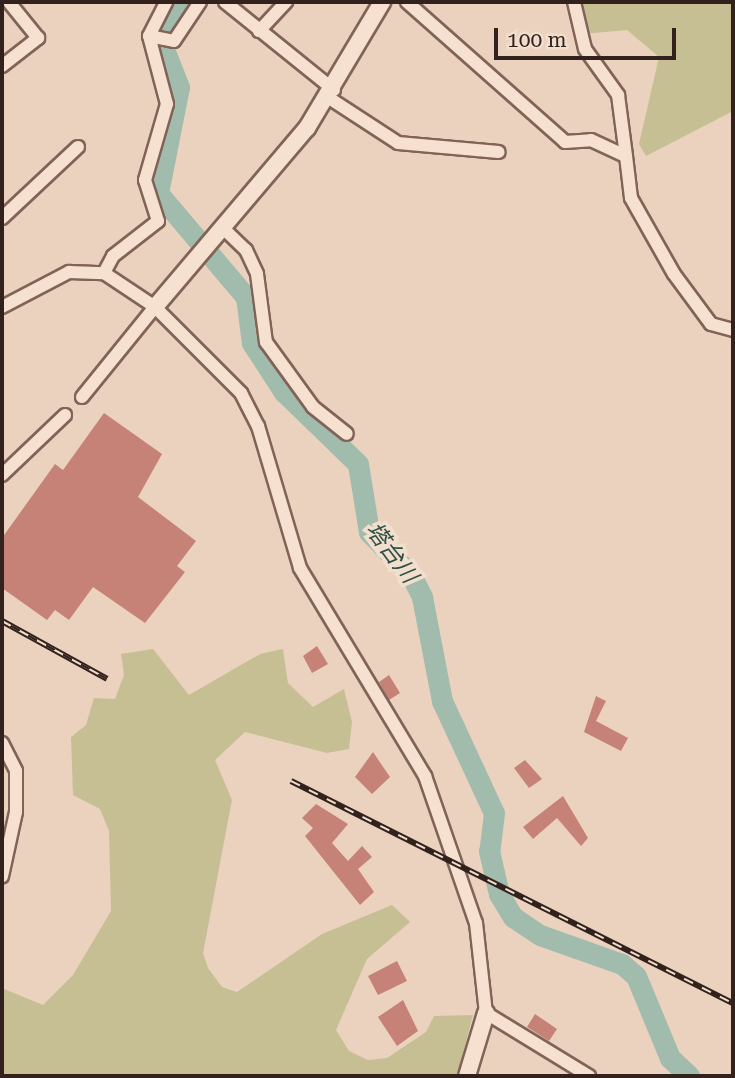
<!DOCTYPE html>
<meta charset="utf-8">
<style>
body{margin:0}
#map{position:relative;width:735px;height:1078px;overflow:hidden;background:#ead2be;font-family:"Roboto Serif","Noto Sans JP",serif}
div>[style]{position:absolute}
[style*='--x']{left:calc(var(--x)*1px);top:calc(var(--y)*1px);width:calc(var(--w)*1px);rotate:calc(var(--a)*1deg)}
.green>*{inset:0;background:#c7bf94}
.river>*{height:21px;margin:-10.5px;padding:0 10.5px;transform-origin:10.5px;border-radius:10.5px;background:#a1bcad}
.building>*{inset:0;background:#c68276}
.roads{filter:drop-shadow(2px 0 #816358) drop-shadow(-2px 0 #816358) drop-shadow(0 2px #816358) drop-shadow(0 -2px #816358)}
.street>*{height:12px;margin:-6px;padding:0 6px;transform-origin:6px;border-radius:6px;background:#f6e1d1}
.secondary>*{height:16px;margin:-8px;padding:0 8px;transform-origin:8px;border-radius:8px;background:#f6e1d1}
.rail>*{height:6px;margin-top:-3px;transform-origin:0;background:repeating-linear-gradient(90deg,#f2decd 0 10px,#32211c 0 20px);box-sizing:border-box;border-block:2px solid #32211c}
span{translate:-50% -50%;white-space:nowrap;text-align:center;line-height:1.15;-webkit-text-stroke:7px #f2decd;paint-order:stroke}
.water-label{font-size:23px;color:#2c5145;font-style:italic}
.frame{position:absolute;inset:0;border:4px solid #32211c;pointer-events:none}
.scale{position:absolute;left:494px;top:28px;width:182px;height:32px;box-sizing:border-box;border:4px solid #32211c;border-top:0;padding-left:9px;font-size:21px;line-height:24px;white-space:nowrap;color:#32211c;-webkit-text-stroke:5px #f2decd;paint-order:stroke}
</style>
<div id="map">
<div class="green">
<i style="clip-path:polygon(581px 2px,733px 2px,733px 111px,646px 156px,639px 144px,659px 57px,627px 30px,583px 34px,574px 20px)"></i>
<i style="clip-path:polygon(153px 649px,189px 695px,260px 654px,283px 649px,288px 683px,313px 707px,344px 689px,352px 722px,349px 749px,327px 753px,245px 732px,215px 760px,232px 800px,203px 953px,208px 968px,222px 987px,237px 992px,322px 934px,392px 905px,410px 922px,367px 959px,336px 1030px,349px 1051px,368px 1060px,387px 1058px,426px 1032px,434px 1016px,473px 1015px,457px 1076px,2px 1076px,2px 988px,43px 1005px,73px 975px,111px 911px,109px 831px,100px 809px,73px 795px,71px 737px,86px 725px,94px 698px,115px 699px,124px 675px,121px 654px)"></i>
</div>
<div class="river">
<i style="--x:183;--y:2;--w:30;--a:127"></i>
<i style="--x:165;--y:26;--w:23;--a:92"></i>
<i style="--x:164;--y:49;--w:41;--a:68.5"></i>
<i style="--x:179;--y:87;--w:108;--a:101.2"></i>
<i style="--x:158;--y:193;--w:136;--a:49.8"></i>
<i style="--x:246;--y:297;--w:46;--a:82.6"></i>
<i style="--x:252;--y:343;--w:59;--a:56.9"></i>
<i style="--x:284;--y:392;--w:103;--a:44.2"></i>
<i style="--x:358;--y:464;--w:69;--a:80.8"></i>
<i style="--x:369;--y:532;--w:60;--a:45.7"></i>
<i style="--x:411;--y:575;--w:25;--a:63"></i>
<i style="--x:422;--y:597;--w:106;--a:79.1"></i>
<i style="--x:442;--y:701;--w:123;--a:65.1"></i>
<i style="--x:494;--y:813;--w:38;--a:97"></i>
<i style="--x:489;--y:851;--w:44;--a:76.9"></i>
<i style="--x:499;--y:894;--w:27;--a:59"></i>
<i style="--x:513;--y:917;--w:32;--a:34"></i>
<i style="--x:540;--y:935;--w:87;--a:19.5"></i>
<i style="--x:622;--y:964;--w:18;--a:41"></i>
<i style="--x:636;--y:976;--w:89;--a:67.5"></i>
<i style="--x:670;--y:1058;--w:26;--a:43"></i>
</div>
<div class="building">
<i style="clip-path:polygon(104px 413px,162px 454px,138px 497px,196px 541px,177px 566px,185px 572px,145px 623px,93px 587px,69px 620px,55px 610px,47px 620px,2px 588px,2px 538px,55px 464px,63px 470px)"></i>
<i style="clip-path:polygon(317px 646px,328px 664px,312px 673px,303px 656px)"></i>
<i style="clip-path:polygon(389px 675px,400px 693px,389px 700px,379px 682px)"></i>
<i style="clip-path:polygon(596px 696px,606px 701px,596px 721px,628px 738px,621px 751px,584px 732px)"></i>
<i style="clip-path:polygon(373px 752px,390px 777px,372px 794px,355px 777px)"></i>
<i style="clip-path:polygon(525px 760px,542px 779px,529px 788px,514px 768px)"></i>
<i style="clip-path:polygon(563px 796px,588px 838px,581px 846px,557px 818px,533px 839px,523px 827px)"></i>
<i style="clip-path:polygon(316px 804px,348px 824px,332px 843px,348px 861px,362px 846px,372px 857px,358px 869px,374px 892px,360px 905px,305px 836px,313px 828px,302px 818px)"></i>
<i style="clip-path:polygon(397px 961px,407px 981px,378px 995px,368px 976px)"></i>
<i style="clip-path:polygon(403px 1000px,418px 1031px,397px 1046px,378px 1017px)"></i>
<i style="clip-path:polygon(535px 1014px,557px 1029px,549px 1041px,527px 1027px)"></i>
</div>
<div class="roads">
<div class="street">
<i style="--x:225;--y:2;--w:140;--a:38.9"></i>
<i style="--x:407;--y:2;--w:211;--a:41.5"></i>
<i style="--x:565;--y:142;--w:26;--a:-4"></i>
<i style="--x:591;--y:140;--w:38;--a:25"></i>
<i style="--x:626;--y:156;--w:42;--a:83.2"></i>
<i style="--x:631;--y:198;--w:87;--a:60.5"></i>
<i style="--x:674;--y:274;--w:62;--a:53.5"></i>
<i style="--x:711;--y:324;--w:23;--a:15"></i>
<i style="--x:574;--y:2;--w:48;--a:76.8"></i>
<i style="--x:585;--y:49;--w:57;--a:54.3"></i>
<i style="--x:618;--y:95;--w:62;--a:82.5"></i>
<i style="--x:259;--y:31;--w:40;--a:-47"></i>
<i style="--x:149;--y:36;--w:25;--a:11"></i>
<i style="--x:174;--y:41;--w:47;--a:-56.3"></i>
<i style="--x:2;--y:66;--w:46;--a:-37.9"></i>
<i style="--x:38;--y:38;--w:46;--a:-128.9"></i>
<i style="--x:329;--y:98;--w:82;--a:33.1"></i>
<i style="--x:398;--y:143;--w:101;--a:5.1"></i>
<i style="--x:2;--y:218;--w:104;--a:-43.1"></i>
<i style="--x:223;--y:228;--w:32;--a:44"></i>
<i style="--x:246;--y:250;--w:26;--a:65"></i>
<i style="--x:257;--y:274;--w:69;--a:82.5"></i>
<i style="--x:266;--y:342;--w:80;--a:54.1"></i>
<i style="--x:313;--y:407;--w:43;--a:38.5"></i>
<i style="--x:104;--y:273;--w:19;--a:-62"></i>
<i style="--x:113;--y:256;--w:57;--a:-37.9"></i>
<i style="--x:158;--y:221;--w:43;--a:-107.6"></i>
<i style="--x:145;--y:180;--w:79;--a:-73.9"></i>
<i style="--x:167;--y:104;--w:70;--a:-104.8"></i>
<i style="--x:149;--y:36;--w:38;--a:-63"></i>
<i style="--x:2;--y:307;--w:76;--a:-27.6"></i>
<i style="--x:69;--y:272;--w:35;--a:2"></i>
<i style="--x:104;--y:273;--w:61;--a:33.7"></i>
<i style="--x:155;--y:307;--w:122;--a:45"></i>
<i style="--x:241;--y:393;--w:37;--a:63"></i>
<i style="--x:258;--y:426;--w:148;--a:73.5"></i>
<i style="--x:300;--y:568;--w:243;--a:59"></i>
<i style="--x:425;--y:776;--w:156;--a:70.9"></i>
<i style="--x:476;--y:923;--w:91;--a:83.7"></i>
<i style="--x:486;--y:1013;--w:121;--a:31.5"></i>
<i style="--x:82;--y:397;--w:116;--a:-51"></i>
<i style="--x:2;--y:475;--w:87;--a:-43.6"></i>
<i style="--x:2;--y:743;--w:31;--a:63"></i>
<i style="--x:16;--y:771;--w:41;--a:90"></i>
<i style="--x:16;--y:812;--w:66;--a:102.3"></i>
</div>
<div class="secondary">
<i style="--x:155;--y:307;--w:235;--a:-49.7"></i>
<i style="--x:307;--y:128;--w:147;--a:-59.2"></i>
<i style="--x:467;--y:1076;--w:66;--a:-73.2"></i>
</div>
</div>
<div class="rail">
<i style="--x:2;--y:621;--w:120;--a:28.9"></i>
<i style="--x:291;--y:781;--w:495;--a:26.7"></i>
</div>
<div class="water-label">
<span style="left:391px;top:553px;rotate:53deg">塔台川</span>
</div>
<div class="frame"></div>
<div class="scale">100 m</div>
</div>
